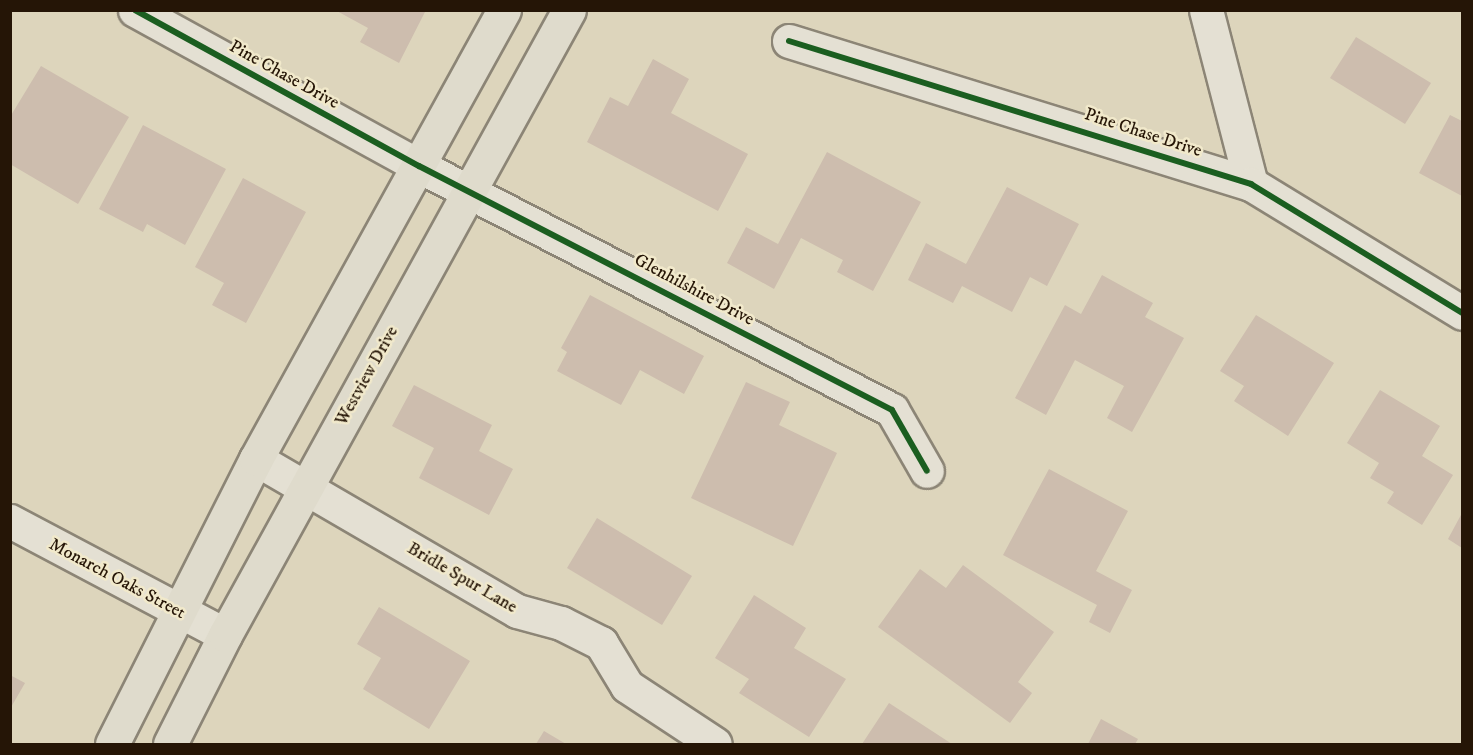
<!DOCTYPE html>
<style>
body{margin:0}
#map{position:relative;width:1473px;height:755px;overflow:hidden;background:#ddd5bc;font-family:"IM FELL DW Pica",serif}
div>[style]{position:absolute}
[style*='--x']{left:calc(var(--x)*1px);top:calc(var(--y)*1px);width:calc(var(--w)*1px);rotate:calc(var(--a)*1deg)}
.building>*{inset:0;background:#cdbdae}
.roads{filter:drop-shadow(2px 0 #8c8576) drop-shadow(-2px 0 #8c8576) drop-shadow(0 2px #8c8576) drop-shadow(0 -2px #8c8576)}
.minor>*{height:33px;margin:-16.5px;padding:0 16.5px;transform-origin:16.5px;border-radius:16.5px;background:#e4e0d3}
.major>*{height:33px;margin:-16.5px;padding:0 16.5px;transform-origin:16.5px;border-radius:16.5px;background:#dfdbcc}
.cycleway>*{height:6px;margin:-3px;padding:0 3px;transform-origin:3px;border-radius:3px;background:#1b5e20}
span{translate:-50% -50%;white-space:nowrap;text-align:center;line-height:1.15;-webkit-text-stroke:5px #f1e9cb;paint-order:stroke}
.street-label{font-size:18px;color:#251506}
.frame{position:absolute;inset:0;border:12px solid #251506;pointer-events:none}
</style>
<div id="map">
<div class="building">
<i style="clip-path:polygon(335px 10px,426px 10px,399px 63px,360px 42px,368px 28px)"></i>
<i style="clip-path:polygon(1356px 37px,1431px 83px,1405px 124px,1330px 78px)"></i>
<i style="clip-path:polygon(653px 59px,689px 79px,671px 113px,748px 154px,718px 211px,587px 142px,610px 97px,628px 106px)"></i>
<i style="clip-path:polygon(41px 66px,129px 117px,78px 204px,10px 164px,10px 117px)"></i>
<i style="clip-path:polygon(1450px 115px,1462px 121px,1462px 196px,1419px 173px)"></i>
<i style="clip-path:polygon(143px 125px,226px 169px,185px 245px,147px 224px,143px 232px,99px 209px)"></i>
<i style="clip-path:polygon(827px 152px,921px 202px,873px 291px,837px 272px,843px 260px,801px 238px,774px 289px,727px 263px,746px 227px,778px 244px)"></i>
<i style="clip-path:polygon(243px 178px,306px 212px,246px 323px,212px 305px,224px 283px,195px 267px)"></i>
<i style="clip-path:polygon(1007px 187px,1079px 224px,1047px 286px,1030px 277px,1012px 312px,962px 286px,953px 303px,908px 280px,926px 243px,966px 264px)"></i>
<i style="clip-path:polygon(1102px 275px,1153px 303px,1145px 317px,1184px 338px,1132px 432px,1107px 418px,1124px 386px,1075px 360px,1046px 415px,1015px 398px,1065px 305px,1081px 314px)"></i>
<i style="clip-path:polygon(590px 295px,704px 356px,684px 394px,640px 370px,621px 405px,557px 371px,567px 352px,561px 348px)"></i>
<i style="clip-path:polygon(1256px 315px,1334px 363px,1288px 436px,1234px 401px,1244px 386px,1220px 371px)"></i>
<i style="clip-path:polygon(746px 382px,790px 402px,779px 425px,837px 453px,793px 546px,691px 498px)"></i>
<i style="clip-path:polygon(414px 385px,492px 425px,479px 451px,513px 469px,489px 515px,419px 478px,434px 448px,392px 426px)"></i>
<i style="clip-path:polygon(1380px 390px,1440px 426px,1422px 456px,1453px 475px,1422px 525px,1387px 503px,1394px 492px,1370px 478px,1379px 463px,1347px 443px)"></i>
<i style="clip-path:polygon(1049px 469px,1128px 511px,1096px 571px,1132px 590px,1110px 633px,1089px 622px,1097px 605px,1003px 555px)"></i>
<i style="clip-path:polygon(1462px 513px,1462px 548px,1448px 539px)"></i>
<i style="clip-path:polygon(597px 518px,692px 576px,662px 625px,567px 568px)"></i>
<i style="clip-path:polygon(963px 565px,1054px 632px,1018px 682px,1032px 693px,1010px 723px,878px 627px,920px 569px,946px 588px)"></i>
<i style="clip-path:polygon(754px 595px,806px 628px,794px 648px,846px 679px,809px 737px,739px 693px,749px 679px,715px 658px)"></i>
<i style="clip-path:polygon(379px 607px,470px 661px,429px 729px,363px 689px,381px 658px,357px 644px)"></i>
<i style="clip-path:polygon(10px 675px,25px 683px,10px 709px)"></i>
<i style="clip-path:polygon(889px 703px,952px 744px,862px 744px)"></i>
<i style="clip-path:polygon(1101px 719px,1138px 739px,1135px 744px,1088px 744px)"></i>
<i style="clip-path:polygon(544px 731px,566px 744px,536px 744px)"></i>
</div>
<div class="roads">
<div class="minor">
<i style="--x:135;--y:10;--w:324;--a:28.8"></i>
<i style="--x:419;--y:166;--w:532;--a:27.29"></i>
<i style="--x:892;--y:410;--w:70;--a:60.2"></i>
<i style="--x:1206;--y:10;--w:180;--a:75.5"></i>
<i style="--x:789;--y:41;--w:484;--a:17.2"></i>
<i style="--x:1251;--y:184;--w:247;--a:31.4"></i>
<i style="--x:256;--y:459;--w:302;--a:30.2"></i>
<i style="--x:517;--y:611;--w:46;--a:15.3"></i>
<i style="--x:561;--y:623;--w:45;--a:26.6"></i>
<i style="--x:601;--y:643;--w:50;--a:58.8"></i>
<i style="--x:627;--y:686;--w:105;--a:33.4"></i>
<i style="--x:10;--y:521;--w:243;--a:27.9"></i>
</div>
<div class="major">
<i style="--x:112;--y:744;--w:319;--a:-63.2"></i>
<i style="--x:256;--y:459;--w:513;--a:-61.09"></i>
<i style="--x:170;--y:744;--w:122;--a:-63.2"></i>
<i style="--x:225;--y:635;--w:713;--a:-61.17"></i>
</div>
</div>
<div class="cycleway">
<i style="--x:135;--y:10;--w:324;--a:28.8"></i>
<i style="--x:419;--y:166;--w:532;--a:27.29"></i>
<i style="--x:892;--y:410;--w:70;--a:60.2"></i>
<i style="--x:789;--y:41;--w:484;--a:17.2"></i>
<i style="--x:1251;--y:184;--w:247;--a:31.4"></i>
</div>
<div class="street-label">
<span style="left:284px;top:75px;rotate:29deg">Pine Chase Drive</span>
<span style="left:1143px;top:133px;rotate:18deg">Pine Chase Drive</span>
<span style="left:694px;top:290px;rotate:28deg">Glenhilshire Drive</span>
<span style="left:367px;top:376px;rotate:-61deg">Westview Drive</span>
<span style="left:462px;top:578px;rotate:30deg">Bridle Spur Lane</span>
<span style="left:117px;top:579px;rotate:28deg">Monarch Oaks Street</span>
</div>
<div class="frame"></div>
</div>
